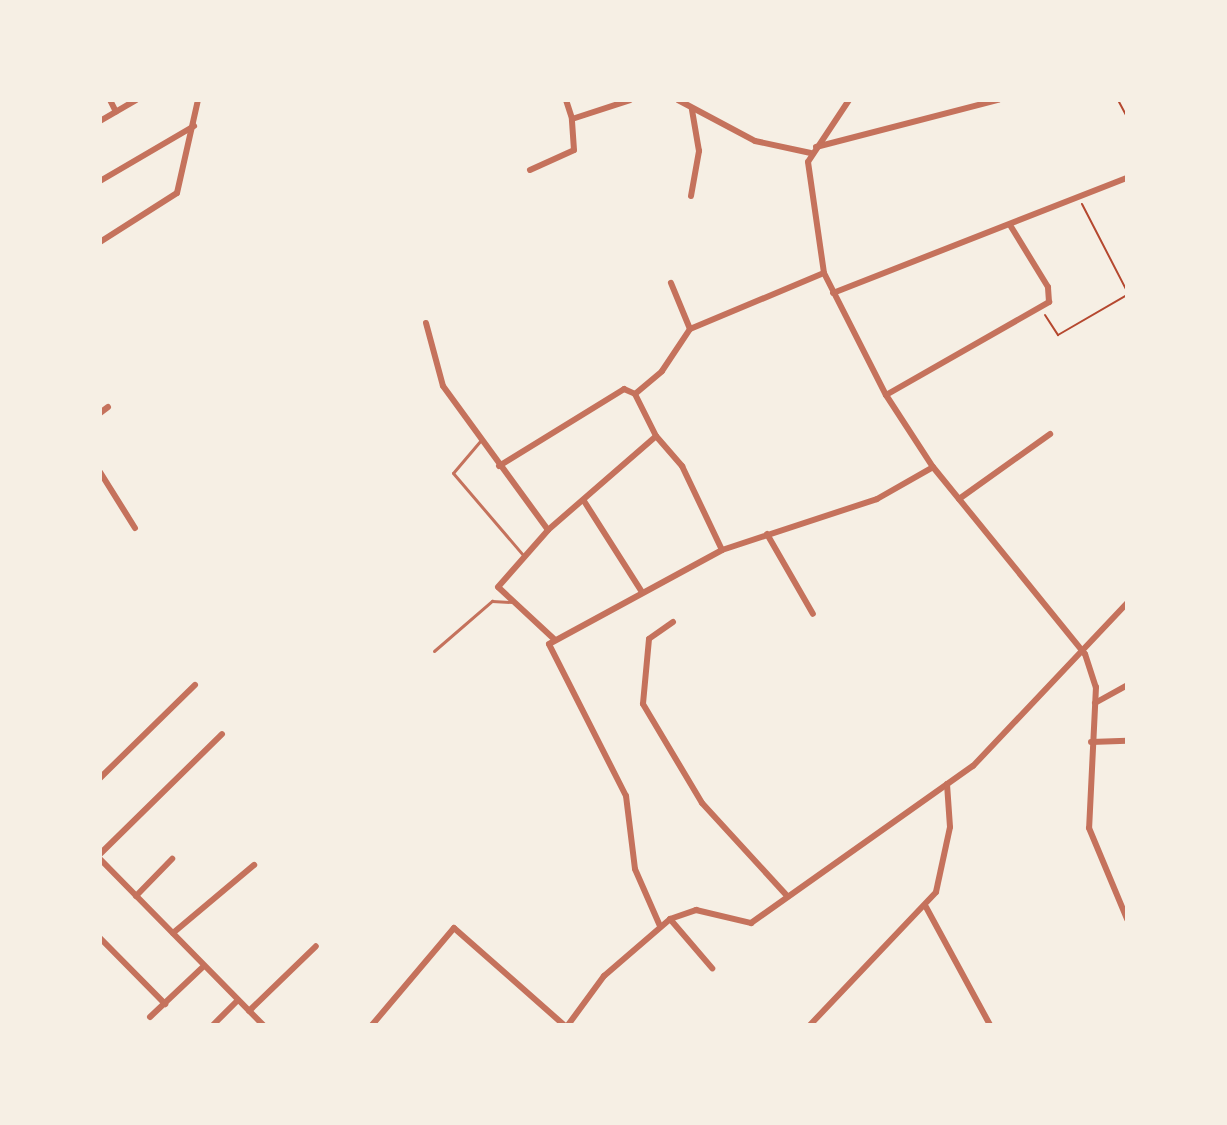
<!DOCTYPE html>
<style>
body{margin:0}
#map{position:relative;width:1227px;height:1125px;overflow:hidden;background:#f6efe4;font-family:"Exo 2",sans-serif}
div>[style]{position:absolute}
[style*='--x']{left:calc(var(--x)*1px);top:calc(var(--y)*1px);width:calc(var(--w)*1px);rotate:calc(var(--a)*1deg)}
.path>*{height:2px;margin:-1px;padding:0 1px;transform-origin:1px;border-radius:1px;background:#b5482f}
.service>*{height:3px;margin:-1.5px;padding:0 1.5px;transform-origin:1.5px;border-radius:1.5px;background:#c5725c}
.minor>*{height:6px;margin:-3px;padding:0 3px;transform-origin:3px;border-radius:3px;background:#c5725c}
span{translate:-50% -50%;white-space:nowrap;text-align:center;line-height:1.15;-webkit-text-stroke:7px #f6efe4;paint-order:stroke}
.frame{position:absolute;inset:0;border:102px solid #f6efe4;pointer-events:none}
</style>
<div id="map">
<div class="path">
<i style="--x:1118;--y:100;--w:19;--a:62"></i>
<i style="--x:1082;--y:204;--w:98;--a:62.7"></i>
<i style="--x:1045;--y:315;--w:24;--a:57"></i>
<i style="--x:1058;--y:335;--w:80;--a:-30.1"></i>
</div>
<div class="service">
<i style="--x:481;--y:440;--w:43;--a:130.3"></i>
<i style="--x:453;--y:473;--w:109;--a:49.5"></i>
<i style="--x:434;--y:651;--w:77;--a:-40.8"></i>
<i style="--x:492;--y:601;--w:21;--a:3"></i>
</div>
<div class="minor">
<i style="--x:110;--y:100;--w:13;--a:63"></i>
<i style="--x:566;--y:100;--w:20;--a:72"></i>
<i style="--x:678;--y:100;--w:87;--a:28"></i>
<i style="--x:755;--y:141;--w:57;--a:12.1"></i>
<i style="--x:849;--y:100;--w:74;--a:123.5"></i>
<i style="--x:808;--y:162;--w:112;--a:81.8"></i>
<i style="--x:824;--y:273;--w:137;--a:63.1"></i>
<i style="--x:886;--y:395;--w:86;--a:56.9"></i>
<i style="--x:933;--y:467;--w:241;--a:50.9"></i>
<i style="--x:1085;--y:654;--w:35;--a:72"></i>
<i style="--x:1096;--y:687;--w:141;--a:92.8"></i>
<i style="--x:1089;--y:828;--w:99;--a:67.3"></i>
<i style="--x:100;--y:121;--w:42;--a:-30.3"></i>
<i style="--x:816;--y:147;--w:188;--a:-14.5"></i>
<i style="--x:530;--y:170;--w:48;--a:-24.4"></i>
<i style="--x:574;--y:150;--w:31;--a:-94"></i>
<i style="--x:572;--y:119;--w:61;--a:-18.1"></i>
<i style="--x:100;--y:181;--w:109;--a:-30.3"></i>
<i style="--x:691;--y:196;--w:46;--a:-79.9"></i>
<i style="--x:699;--y:151;--w:42;--a:-99.7"></i>
<i style="--x:100;--y:242;--w:91;--a:-32.5"></i>
<i style="--x:177;--y:193;--w:95;--a:-77.3"></i>
<i style="--x:833;--y:293;--w:316;--a:-21.4"></i>
<i style="--x:426;--y:323;--w:65;--a:74.9"></i>
<i style="--x:443;--y:386;--w:178;--a:53.9"></i>
<i style="--x:690;--y:329;--w:145;--a:-22.7"></i>
<i style="--x:886;--y:395;--w:188;--a:-29.7"></i>
<i style="--x:1049;--y:302;--w:15;--a:-94"></i>
<i style="--x:1048;--y:287;--w:73;--a:-121.5"></i>
<i style="--x:100;--y:413;--w:10;--a:-37"></i>
<i style="--x:656;--y:436;--w:40;--a:49"></i>
<i style="--x:682;--y:466;--w:93;--a:64.5"></i>
<i style="--x:499;--y:466;--w:147;--a:-31.6"></i>
<i style="--x:624;--y:389;--w:12;--a:24"></i>
<i style="--x:100;--y:472;--w:66;--a:58"></i>
<i style="--x:959;--y:499;--w:112;--a:-35.5"></i>
<i style="--x:584;--y:501;--w:108;--a:57.5"></i>
<i style="--x:767;--y:534;--w:92;--a:60.1"></i>
<i style="--x:673;--y:622;--w:29;--a:145"></i>
<i style="--x:649;--y:639;--w:65;--a:95.3"></i>
<i style="--x:643;--y:704;--w:115;--a:59.2"></i>
<i style="--x:702;--y:803;--w:127;--a:47.5"></i>
<i style="--x:554;--y:639;--w:76;--a:-137.1"></i>
<i style="--x:498;--y:587;--w:76;--a:-48.7"></i>
<i style="--x:548;--y:530;--w:143;--a:-41"></i>
<i style="--x:656;--y:436;--w:47;--a:-116.6"></i>
<i style="--x:635;--y:394;--w:35;--a:-40"></i>
<i style="--x:662;--y:371;--w:50;--a:-56.3"></i>
<i style="--x:690;--y:329;--w:50;--a:-112.4"></i>
<i style="--x:1095;--y:703;--w:37;--a:-29"></i>
<i style="--x:1091;--y:742;--w:36;--a:-2"></i>
<i style="--x:100;--y:778;--w:133;--a:-44.4"></i>
<i style="--x:100;--y:854;--w:171;--a:-44.5"></i>
<i style="--x:100;--y:859;--w:233;--a:45.5"></i>
<i style="--x:136;--y:896;--w:52;--a:-45.8"></i>
<i style="--x:926;--y:907;--w:134;--a:61.5"></i>
<i style="--x:670;--y:919;--w:65;--a:49.4"></i>
<i style="--x:660;--y:926;--w:62;--a:-113.7"></i>
<i style="--x:635;--y:869;--w:74;--a:-97"></i>
<i style="--x:626;--y:796;--w:170;--a:-116.9"></i>
<i style="--x:549;--y:644;--w:197;--a:-28.5"></i>
<i style="--x:722;--y:550;--w:163;--a:-18.2"></i>
<i style="--x:877;--y:499;--w:64;--a:-29.7"></i>
<i style="--x:173;--y:933;--w:106;--a:-40"></i>
<i style="--x:100;--y:938;--w:93;--a:45.4"></i>
<i style="--x:249;--y:1011;--w:93;--a:-44.1"></i>
<i style="--x:150;--y:1017;--w:74;--a:-43.4"></i>
<i style="--x:213;--y:1025;--w:35;--a:-45"></i>
<i style="--x:372;--y:1025;--w:127;--a:-49.8"></i>
<i style="--x:454;--y:928;--w:147;--a:41.4"></i>
<i style="--x:568;--y:1025;--w:61;--a:-53.7"></i>
<i style="--x:604;--y:976;--w:87;--a:-40.8"></i>
<i style="--x:670;--y:919;--w:28;--a:-19"></i>
<i style="--x:696;--y:910;--w:57;--a:13.3"></i>
<i style="--x:751;--y:923;--w:272;--a:-35.3"></i>
<i style="--x:973;--y:766;--w:224;--a:-46.6"></i>
<i style="--x:810;--y:1025;--w:183;--a:-46.5"></i>
<i style="--x:936;--y:892;--w:66;--a:-77.8"></i>
<i style="--x:950;--y:827;--w:43;--a:-94"></i>
</div>
<div class="frame"></div>
</div>
